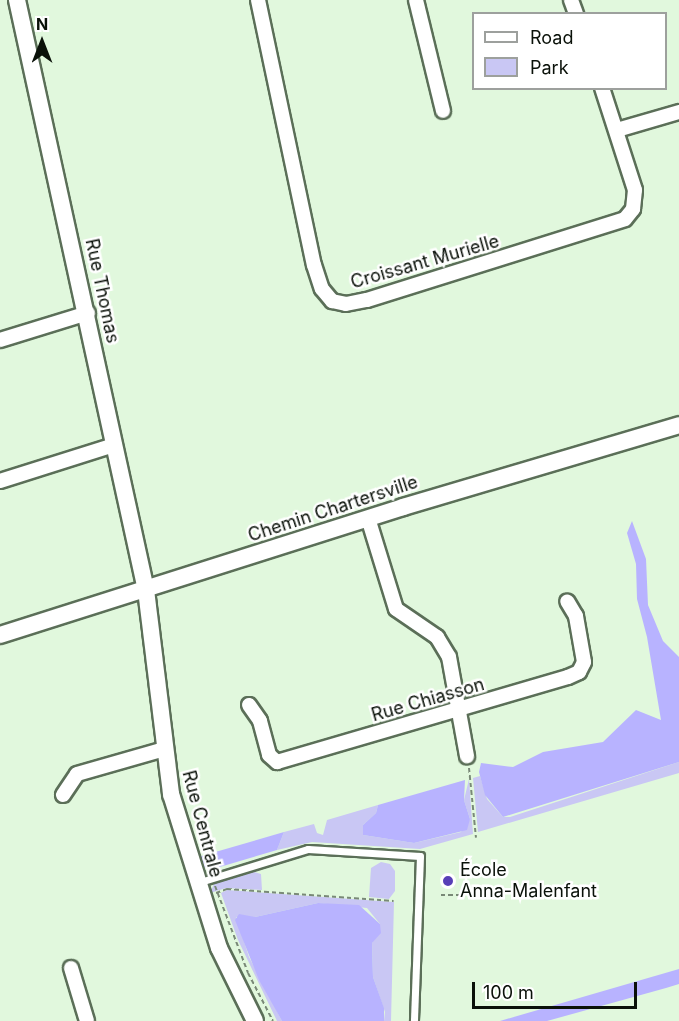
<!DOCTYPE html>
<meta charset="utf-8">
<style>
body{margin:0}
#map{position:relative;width:679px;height:1021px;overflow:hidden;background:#e1f8dd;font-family:Inter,sans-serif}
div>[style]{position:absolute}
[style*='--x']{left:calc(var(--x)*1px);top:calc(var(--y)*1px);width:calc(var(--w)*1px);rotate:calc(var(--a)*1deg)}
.green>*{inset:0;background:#c9c7f4}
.forest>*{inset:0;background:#b8b3ff}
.path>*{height:2px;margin-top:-1px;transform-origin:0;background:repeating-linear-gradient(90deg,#798977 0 4.5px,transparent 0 7.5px)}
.roads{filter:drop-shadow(2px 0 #5b6f58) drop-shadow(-2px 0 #5b6f58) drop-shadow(0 2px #5b6f58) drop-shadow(0 -2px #5b6f58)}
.service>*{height:7px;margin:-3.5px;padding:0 3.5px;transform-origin:3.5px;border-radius:3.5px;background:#fff}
.minor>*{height:14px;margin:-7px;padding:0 7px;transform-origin:7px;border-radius:7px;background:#fff}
.tertiary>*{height:16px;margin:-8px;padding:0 8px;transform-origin:8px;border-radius:8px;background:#fff}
.dots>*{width:16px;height:16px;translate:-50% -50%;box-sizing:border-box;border:3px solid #fff;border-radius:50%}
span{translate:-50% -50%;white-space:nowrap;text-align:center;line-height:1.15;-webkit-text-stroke:5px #fff;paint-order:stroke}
.street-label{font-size:18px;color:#0a1109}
.poi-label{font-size:18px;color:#0a1109}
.left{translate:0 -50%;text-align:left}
.legend{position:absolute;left:472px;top:12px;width:195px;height:78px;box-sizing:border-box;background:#fff;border:2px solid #9da09d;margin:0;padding:8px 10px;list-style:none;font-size:18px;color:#0a1109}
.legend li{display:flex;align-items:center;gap:12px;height:30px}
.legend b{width:30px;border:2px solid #9da09d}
.north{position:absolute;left:12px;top:12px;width:60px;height:60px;-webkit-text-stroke:4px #fff;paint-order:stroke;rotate:0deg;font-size:16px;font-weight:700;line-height:24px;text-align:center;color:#0a1109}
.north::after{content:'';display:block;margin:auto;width:21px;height:27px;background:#0a1109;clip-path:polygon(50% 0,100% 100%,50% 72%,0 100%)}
.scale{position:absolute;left:472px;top:982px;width:165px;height:27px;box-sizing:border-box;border:3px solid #0a1109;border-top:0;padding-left:8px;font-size:18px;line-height:21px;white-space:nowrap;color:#0a1109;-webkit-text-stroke:4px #fff;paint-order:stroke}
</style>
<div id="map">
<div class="green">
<i style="clip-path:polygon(679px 762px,679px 773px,478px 832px,473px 778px,480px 776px,487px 799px,503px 817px,510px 817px)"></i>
<i style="clip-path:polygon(469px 779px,473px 834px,420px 849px,312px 842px,277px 850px,284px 832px,314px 824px,317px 833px,323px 835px,327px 820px,378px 805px,376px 813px,363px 825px,363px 835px,414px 843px,461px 832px,470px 819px,464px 800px)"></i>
<i style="clip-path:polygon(381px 862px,390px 864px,395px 871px,395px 891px,389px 899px,369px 897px,371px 868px)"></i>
<i style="clip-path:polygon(254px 872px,261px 874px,262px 890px,226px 888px,210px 893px,214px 884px)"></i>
<i style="clip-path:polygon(227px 890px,394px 902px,391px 1021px,384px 1021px,385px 1012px,373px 977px,372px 943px,380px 924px,367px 908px,318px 903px,255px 917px,236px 917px,249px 957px,282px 1021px,277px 1021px,238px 940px,221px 893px)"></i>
</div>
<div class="forest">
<i style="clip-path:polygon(632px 521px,646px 559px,648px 605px,663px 641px,679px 657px,679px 762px,503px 817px,485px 795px,479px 772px,481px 763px,513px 767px,543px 752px,603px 742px,636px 710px,661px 720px,647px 637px,637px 599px,636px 564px,627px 533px)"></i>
<i style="clip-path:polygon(465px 780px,464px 800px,470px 819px,467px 830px,414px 843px,363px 835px,363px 825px,376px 813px,378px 805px)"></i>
<i style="clip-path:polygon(284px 832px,277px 850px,213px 869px,203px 867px,198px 857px)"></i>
<i style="clip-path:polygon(318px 903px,359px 905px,380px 924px,381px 933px,372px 943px,373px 977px,384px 1008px,384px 1021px,282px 1021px,259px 980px,235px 920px,239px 914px,255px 917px)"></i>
<i style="clip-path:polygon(679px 969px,679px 984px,666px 988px,547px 1021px,500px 1021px)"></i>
</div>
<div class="path">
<i style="--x:469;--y:768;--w:70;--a:84.3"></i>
<i style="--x:215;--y:886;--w:93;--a:69.2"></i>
<i style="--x:248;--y:973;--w:54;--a:62.5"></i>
<i style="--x:216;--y:893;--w:12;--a:-20"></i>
<i style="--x:227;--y:889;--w:167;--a:4.1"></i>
<i style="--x:441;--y:895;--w:22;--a:0"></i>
</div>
<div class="roads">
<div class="service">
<i style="--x:200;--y:882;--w:113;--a:-17"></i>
<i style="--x:308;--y:849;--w:112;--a:3.6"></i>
<i style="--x:420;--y:856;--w:165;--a:92.1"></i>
</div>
<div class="minor">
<i style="--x:258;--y:0;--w:271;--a:78.1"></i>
<i style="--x:314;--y:265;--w:25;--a:72"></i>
<i style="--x:322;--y:289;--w:16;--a:50"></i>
<i style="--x:332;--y:301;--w:14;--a:12"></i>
<i style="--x:346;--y:304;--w:21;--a:-11"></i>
<i style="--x:367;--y:300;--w:270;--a:-17.4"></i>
<i style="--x:625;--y:219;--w:13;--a:-51"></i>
<i style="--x:633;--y:209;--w:19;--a:-84"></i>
<i style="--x:635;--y:190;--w:107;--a:-107.9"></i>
<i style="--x:416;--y:0;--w:114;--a:76.3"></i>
<i style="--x:571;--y:0;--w:15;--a:70"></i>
<i style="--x:617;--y:130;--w:65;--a:-16.2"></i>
<i style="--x:0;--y:340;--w:92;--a:-17.1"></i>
<i style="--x:0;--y:481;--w:120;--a:-17.5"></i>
<i style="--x:368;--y:518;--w:95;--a:72.9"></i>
<i style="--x:396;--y:609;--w:50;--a:34.3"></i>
<i style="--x:437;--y:637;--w:23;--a:59"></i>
<i style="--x:449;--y:657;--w:101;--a:79.7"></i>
<i style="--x:249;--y:705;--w:19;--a:55"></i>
<i style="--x:260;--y:721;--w:35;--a:75"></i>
<i style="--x:269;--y:755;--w:11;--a:41"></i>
<i style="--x:277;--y:762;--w:303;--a:-16.3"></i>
<i style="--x:568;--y:677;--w:12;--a:-24"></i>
<i style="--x:579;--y:672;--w:11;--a:-63"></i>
<i style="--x:584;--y:662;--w:47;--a:-99.9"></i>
<i style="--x:576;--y:616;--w:17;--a:-121"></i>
<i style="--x:63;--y:795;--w:25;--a:-56"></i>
<i style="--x:77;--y:774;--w:91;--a:-15.9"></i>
<i style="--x:71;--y:968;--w:55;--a:73.2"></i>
</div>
<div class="tertiary">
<i style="--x:17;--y:0;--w:604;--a:77.67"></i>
<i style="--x:146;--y:590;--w:206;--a:83"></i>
<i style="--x:171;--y:794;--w:161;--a:72.7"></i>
<i style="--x:219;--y:948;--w:81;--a:63.7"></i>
<i style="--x:0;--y:635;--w:423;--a:-17.6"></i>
<i style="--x:403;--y:507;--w:288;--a:-16.5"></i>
</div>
</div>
<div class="dots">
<i style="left:448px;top:881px;background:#583fb7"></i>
</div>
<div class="street-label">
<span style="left:425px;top:262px;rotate:-16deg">Croissant Murielle</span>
<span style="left:102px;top:291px;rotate:78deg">Rue Thomas</span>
<span style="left:333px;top:509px;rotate:-18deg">Chemin Chartersville</span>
<span style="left:428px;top:700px;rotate:-16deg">Rue Chiasson</span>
<span style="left:202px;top:824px;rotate:75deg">Rue Centrale</span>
</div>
<div class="poi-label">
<span class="left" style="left:460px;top:881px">École<br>Anna-Malenfant</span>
</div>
<ul class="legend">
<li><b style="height:8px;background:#fff"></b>Road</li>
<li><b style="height:16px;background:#c9c7f4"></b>Park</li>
</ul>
<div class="north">N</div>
<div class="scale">100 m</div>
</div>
